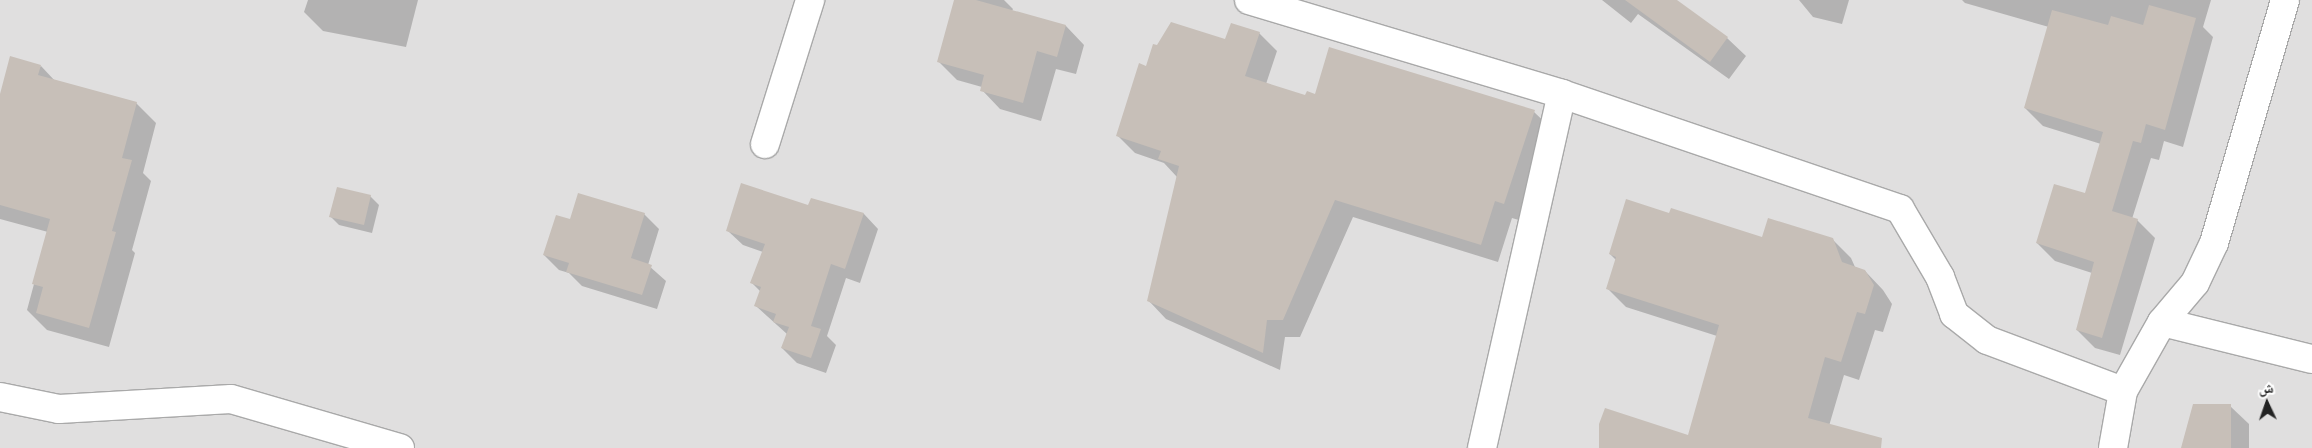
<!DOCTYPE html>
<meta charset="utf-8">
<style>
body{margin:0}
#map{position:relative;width:2312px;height:448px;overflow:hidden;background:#f2efe9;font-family:Barlow,"Noto Naskh Arabic",sans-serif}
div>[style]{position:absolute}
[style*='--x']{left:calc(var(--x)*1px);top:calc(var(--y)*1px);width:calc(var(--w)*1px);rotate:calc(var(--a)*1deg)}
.residential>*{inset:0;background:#e0dfdf}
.shadow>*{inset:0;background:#0003}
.building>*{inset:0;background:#c7bfb8}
.roads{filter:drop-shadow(1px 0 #a9a9a9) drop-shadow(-1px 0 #a9a9a9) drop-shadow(0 1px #a9a9a9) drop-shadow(0 -1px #a9a9a9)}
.minor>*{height:28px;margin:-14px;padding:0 14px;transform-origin:14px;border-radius:14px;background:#fff}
span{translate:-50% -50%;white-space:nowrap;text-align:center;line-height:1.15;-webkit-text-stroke:5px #fff;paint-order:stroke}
.north{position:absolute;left:2242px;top:378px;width:50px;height:50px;-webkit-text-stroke:4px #fff;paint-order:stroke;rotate:357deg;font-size:14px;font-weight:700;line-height:20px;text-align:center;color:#222}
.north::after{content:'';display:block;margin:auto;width:18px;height:22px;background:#222;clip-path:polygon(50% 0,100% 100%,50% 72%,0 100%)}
</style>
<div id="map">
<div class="residential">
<i style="clip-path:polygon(0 0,2312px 0,2312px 448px,0 448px)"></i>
</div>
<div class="shadow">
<i style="clip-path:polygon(308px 0,418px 0,406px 47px,323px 31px,304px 12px)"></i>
<i style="clip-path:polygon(955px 0,1004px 0,1013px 9px,1012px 11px,1066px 26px,1084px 45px,1076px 74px,1056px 69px,1041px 121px,1000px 109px,982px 90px,982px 87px,957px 80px,938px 61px)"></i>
<i style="clip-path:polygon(1602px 0,1674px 0,1727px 38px,1746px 56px,1729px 79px,1638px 14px,1631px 23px)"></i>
<i style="clip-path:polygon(1799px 0,1849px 0,1842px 24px,1813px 17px)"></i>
<i style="clip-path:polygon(1962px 0,2211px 0,2203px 27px,2213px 37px,2183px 147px,2164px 141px,2159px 160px,2151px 158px,2132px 219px,2137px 220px,2155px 238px,2120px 355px,2095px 348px,2077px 330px,2092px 273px,2055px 261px,2037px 243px,2086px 194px,2101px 144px,2043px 126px,2025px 108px,2049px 27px,1965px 3px)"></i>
<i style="clip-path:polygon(1259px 33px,1277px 51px,1266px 84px,1306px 97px,1534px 112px,1552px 129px,1522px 221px,1512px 218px,1498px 262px,1353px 217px,1300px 337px,1285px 337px,1280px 370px,1166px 319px,1149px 301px,1177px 177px,1164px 163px,1135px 153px,1117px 135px,1146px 67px,1226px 40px)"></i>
<i style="clip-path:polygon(41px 66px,56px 82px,136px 103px,156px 123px,143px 173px,151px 181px,132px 250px,135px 253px,109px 347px,47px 330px,27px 310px,48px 232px,0 219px,0 105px)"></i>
<i style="clip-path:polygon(370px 196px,379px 205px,372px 233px,339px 225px,331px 217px)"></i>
<i style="clip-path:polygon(811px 200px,864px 214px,878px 229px,860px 283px,846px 278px,827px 336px,836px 345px,826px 373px,797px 363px,782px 348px,787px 334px,756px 306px,761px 292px,752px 283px,763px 252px,743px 245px,728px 231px,809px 206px)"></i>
<i style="clip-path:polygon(644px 214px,659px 229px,648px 265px,666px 281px,657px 309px,582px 286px,569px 273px,559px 270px,544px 255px,571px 221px)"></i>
<i style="clip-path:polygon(1670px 214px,1763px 239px,1832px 239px,1851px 258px,1855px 267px,1865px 271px,1883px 290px,1892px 304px,1883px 332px,1875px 330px,1859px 380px,1844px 375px,1829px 426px,1845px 448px,1600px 448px,1688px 439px,1717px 336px,1626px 307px,1607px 288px,1616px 260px,1610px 254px)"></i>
<i style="clip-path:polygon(2230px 406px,2249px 424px,2249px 448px,2182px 448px)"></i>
</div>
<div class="building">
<i style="clip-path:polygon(954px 0,976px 0,1066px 25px,1057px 57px,1037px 51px,1023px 103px,980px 91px,984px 75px,937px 62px)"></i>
<i style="clip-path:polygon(1625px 0,1677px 0,1728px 37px,1710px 62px)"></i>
<i style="clip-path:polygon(2149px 5px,2196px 18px,2165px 130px,2146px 124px,2141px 143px,2133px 141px,2112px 211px,2138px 219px,2102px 338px,2076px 330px,2094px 262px,2036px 243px,2054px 184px,2085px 193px,2103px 132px,2024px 108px,2052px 10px,2108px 25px,2111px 16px,2143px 25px)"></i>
<i style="clip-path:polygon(1171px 22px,1225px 39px,1231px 23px,1260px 32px,1245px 76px,1305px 95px,1307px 91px,1315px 94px,1329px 47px,1535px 110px,1504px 204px,1495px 201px,1481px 245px,1335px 200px,1283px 320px,1267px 320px,1263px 353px,1147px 301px,1179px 166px,1158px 159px,1161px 151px,1116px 136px,1139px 63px,1146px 66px,1153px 44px,1157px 45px)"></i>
<i style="clip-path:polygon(10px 56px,41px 65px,38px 75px,137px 102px,122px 158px,132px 160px,112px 231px,116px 232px,89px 328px,36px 313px,43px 287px,32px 284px,50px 219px,0 205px,0 94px)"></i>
<i style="clip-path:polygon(741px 183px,808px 205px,811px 198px,864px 213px,845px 269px,831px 264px,811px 326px,821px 329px,811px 358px,781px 348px,789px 327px,773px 322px,776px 314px,754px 306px,761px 287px,750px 283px,765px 244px,726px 231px)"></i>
<i style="clip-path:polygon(337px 187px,371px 195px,364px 225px,329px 217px)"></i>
<i style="clip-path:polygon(578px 193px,645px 213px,631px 258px,652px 265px,642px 295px,566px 272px,569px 263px,543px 255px,556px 215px,570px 219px)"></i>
<i style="clip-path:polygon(1626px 199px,1669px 213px,1671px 208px,1762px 237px,1768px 218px,1833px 238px,1842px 262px,1865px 270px,1874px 285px,1865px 314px,1857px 312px,1841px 362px,1825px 357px,1808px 418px,1882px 438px,1881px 448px,1599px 448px,1599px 424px,1605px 408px,1688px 435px,1719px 325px,1606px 289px,1616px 257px,1609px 254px)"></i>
<i style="clip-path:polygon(2193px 404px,2231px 404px,2231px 448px,2181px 448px)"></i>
</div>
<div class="roads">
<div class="minor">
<i style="--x:1249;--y:0;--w:327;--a:16.7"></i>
<i style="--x:1562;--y:94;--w:357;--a:18.8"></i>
<i style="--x:1900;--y:209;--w:79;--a:59.5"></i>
<i style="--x:1940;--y:277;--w:40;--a:69"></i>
<i style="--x:1954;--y:314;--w:42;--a:38.2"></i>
<i style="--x:1987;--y:340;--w:145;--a:20.6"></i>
<i style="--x:765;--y:144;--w:151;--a:-72.6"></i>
<i style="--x:2162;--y:322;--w:154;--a:13.9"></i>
<i style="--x:0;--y:397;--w:60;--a:11.5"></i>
<i style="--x:59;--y:409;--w:172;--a:-3.3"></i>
<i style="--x:231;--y:399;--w:176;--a:16.2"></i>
<i style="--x:1482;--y:448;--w:363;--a:-77.3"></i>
<i style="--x:2113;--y:448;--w:58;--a:-80"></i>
<i style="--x:2123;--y:391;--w:79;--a:-60.5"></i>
<i style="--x:2162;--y:322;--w:51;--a:-49.8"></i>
<i style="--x:2195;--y:283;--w:44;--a:-64.6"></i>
<i style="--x:2214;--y:243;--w:253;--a:-73.7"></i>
</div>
</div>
<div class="north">ش</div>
</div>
